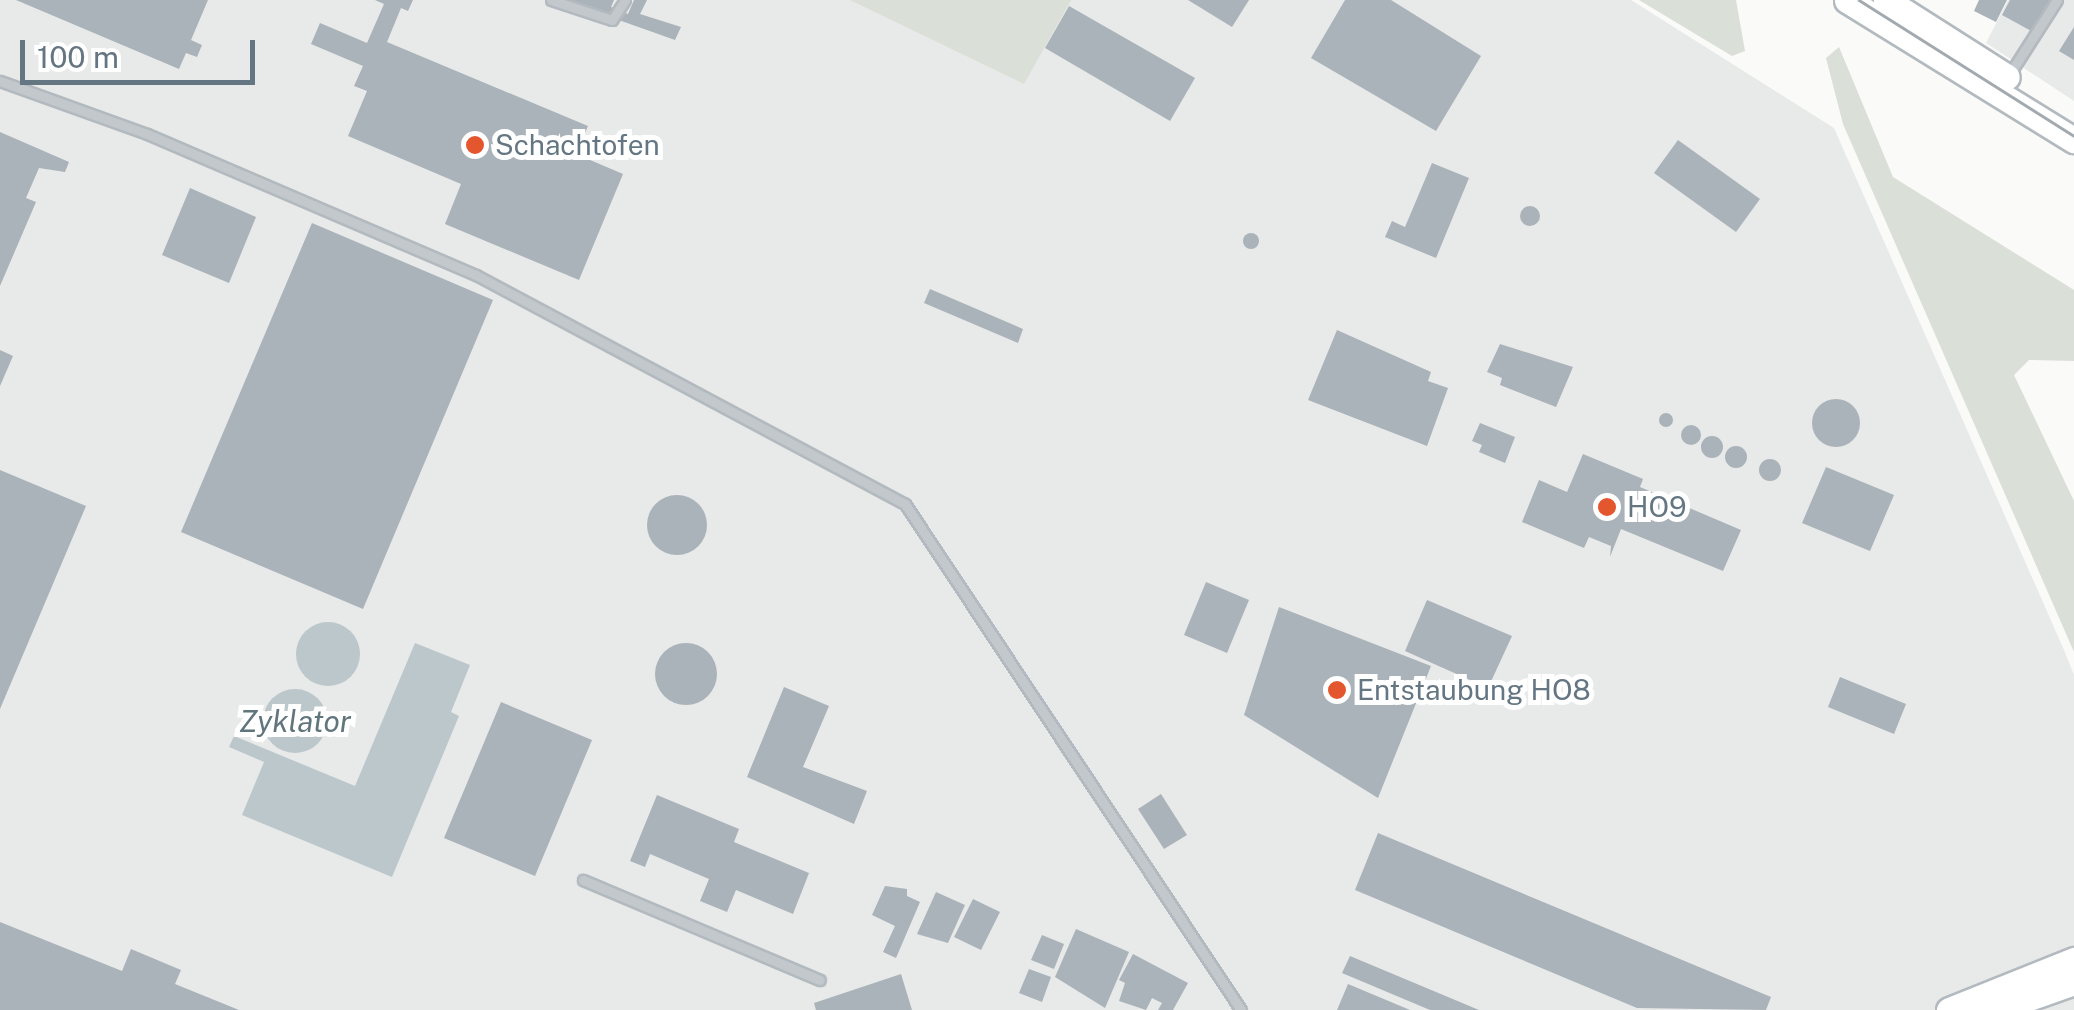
<!DOCTYPE html>
<style>
body{margin:0}
#map{position:relative;width:2074px;height:1010px;overflow:hidden;background:#fafaf8;font-family:"Public Sans",sans-serif}
div>[style]{position:absolute}
[style*='--x']{left:calc(var(--x)*1px);top:calc(var(--y)*1px);width:calc(var(--w)*1px);rotate:calc(var(--a)*1deg)}
.built>*{inset:0;background:#e8e9e9}
.green>*{inset:0;background:#dadfd7}
.water>*{inset:0;background:#bbc7cb}
.round{border-radius:50%}
.building>*{inset:0;background:#aab3b9}
.roads{filter:drop-shadow(2px 0 #b3babf) drop-shadow(-2px 0 #b3babf) drop-shadow(0 2px #b3babf) drop-shadow(0 -2px #b3babf)}
.lane>*{height:9px;margin:-4.5px;padding:0 4.5px;transform-origin:4.5px;border-radius:4.5px;background:#c3c8cc}
.secondary>*{height:25px;margin:-12.5px;padding:0 12.5px;transform-origin:12.5px;border-radius:12.5px;background:#fff}
.tram>*{height:2.5px;margin:-1.25px;padding:0 1.25px;transform-origin:1.25px;border-radius:1.25px;background:#a2aab0}
.dots>*{width:28px;height:28px;translate:-50% -50%;box-sizing:border-box;border:5px solid #fff;border-radius:50%}
span{translate:-50% -50%;white-space:nowrap;text-align:center;line-height:1.15;-webkit-text-stroke:10px #fff;paint-order:stroke}
.poi-label{font-size:28px;color:#657683}
.left{translate:0 -50%;text-align:left}
.water-label{font-size:30px;color:#60757c;font-style:italic}
.scale{position:absolute;left:20px;top:40px;width:235px;height:45px;box-sizing:border-box;border:5px solid #657683;border-top:0;padding-left:12px;font-size:30px;line-height:35px;white-space:nowrap;color:#657683;-webkit-text-stroke:8px #fff;paint-order:stroke}
</style>
<div id="map">
<div class="built">
<i style="clip-path:polygon(0 0,1631px 0,1834px 128px,2064px 650px,2074px 675px,2074px 1010px,0 1010px)"></i>
<i style="clip-path:polygon(2008px 0,2074px 0,2074px 101px,1986px 43px)"></i>
</div>
<div class="green">
<i style="clip-path:polygon(850px 0,1071px 0,1024px 84px)"></i>
<i style="clip-path:polygon(1639px 0,1736px 0,1745px 51px,1732px 56px)"></i>
<i style="clip-path:polygon(1839px 47px,1893px 177px,2074px 290px,2074px 361px,2029px 360px,2014px 375px,2074px 501px,2074px 652px,1843px 124px,1826px 58px)"></i>
</div>
<div class="water">
<i class="round" style="left:296px;top:622px;width:64px;height:64px"></i>
<i style="clip-path:polygon(415px 643px,470px 665px,451px 712px,459px 716px,392px 877px,242px 815px,264px 762px,229px 747px,234px 736px,355px 786px)"></i>
<i class="round" style="left:263px;top:689px;width:64px;height:64px"></i>
</div>
<div class="building">
<i style="clip-path:polygon(16px 0,208px 0,191px 40px,202px 45px,197px 57px,186px 53px,179px 69px)"></i>
<i style="clip-path:polygon(375px 0,413px 0,408px 11px,401px 8px,387px 42px,588px 126px,576px 154px,623px 174px,579px 280px,445px 224px,461px 184px,348px 136px,367px 91px,354px 86px,363px 66px,311px 44px,320px 23px,367px 43px,384px 4px)"></i>
<i style="clip-path:polygon(563px 0,614px 0,611px 7px,628px 14px,634px 0,647px 0,640px 14px,681px 27px,675px 40px,599px 13px,595px 22px,584px 17px,588px 10px)"></i>
<i style="clip-path:polygon(1188px 0,1249px 0,1232px 27px)"></i>
<i style="clip-path:polygon(1345px 0,1391px 0,1481px 56px,1436px 131px,1311px 58px)"></i>
<i style="clip-path:polygon(1979px 0,2007px 0,1996px 22px,1974px 11px)"></i>
<i style="clip-path:polygon(2010px 0,2050px 0,2033px 32px,2002px 15px)"></i>
<i style="clip-path:polygon(1069px 6px,1195px 78px,1170px 121px,1045px 48px)"></i>
<i style="clip-path:polygon(2074px 27px,2074px 60px,2059px 51px)"></i>
<i style="clip-path:polygon(0 132px,69px 162px,65px 172px,39px 168px,26px 198px,36px 202px,0 286px)"></i>
<i style="clip-path:polygon(1678px 140px,1760px 199px,1736px 232px,1654px 173px)"></i>
<i style="clip-path:polygon(1432px 163px,1469px 178px,1436px 258px,1385px 237px,1392px 221px,1405px 227px)"></i>
<i style="clip-path:polygon(190px 188px,256px 217px,229px 283px,162px 255px)"></i>
<i class="round" style="left:1520px;top:206px;width:20px;height:20px"></i>
<i style="clip-path:polygon(312px 223px,493px 300px,363px 609px,181px 532px)"></i>
<i class="round" style="left:1243px;top:233px;width:16px;height:16px"></i>
<i style="clip-path:polygon(930px 289px,1023px 329px,1018px 343px,924px 303px)"></i>
<i style="clip-path:polygon(1337px 330px,1431px 372px,1428px 381px,1448px 388px,1427px 446px,1308px 400px)"></i>
<i style="clip-path:polygon(1500px 344px,1573px 367px,1556px 407px,1500px 385px,1502px 378px,1487px 372px)"></i>
<i style="clip-path:polygon(0 350px,13px 356px,0 386px)"></i>
<i class="round" style="left:1812px;top:399px;width:48px;height:48px"></i>
<i class="round" style="left:1659px;top:413px;width:14px;height:14px"></i>
<i style="clip-path:polygon(1480px 423px,1515px 437px,1505px 463px,1479px 452px,1482px 445px,1472px 441px)"></i>
<i class="round" style="left:1681px;top:425px;width:20px;height:20px"></i>
<i class="round" style="left:1701px;top:436px;width:22px;height:22px"></i>
<i class="round" style="left:1725px;top:446px;width:22px;height:22px"></i>
<i style="clip-path:polygon(1583px 454px,1643px 479px,1640px 487px,1741px 530px,1723px 571px,1621px 529px,1610px 557px,1611px 546px,1589px 537px,1584px 548px,1522px 522px,1539px 480px,1567px 492px)"></i>
<i class="round" style="left:1759px;top:459px;width:22px;height:22px"></i>
<i style="clip-path:polygon(1826px 467px,1894px 495px,1870px 551px,1802px 523px)"></i>
<i style="clip-path:polygon(0 470px,86px 506px,0 709px)"></i>
<i class="round" style="left:647px;top:495px;width:60px;height:60px"></i>
<i style="clip-path:polygon(1206px 582px,1249px 600px,1227px 653px,1184px 635px)"></i>
<i style="clip-path:polygon(1427px 600px,1512px 636px,1488px 688px,1405px 651px)"></i>
<i style="clip-path:polygon(1279px 607px,1431px 666px,1378px 798px,1244px 715px)"></i>
<i class="round" style="left:655px;top:643px;width:62px;height:62px"></i>
<i style="clip-path:polygon(1840px 677px,1906px 704px,1894px 734px,1828px 707px)"></i>
<i style="clip-path:polygon(784px 687px,829px 706px,803px 767px,867px 791px,854px 824px,747px 777px)"></i>
<i style="clip-path:polygon(501px 702px,592px 740px,535px 876px,444px 838px)"></i>
<i style="clip-path:polygon(1161px 794px,1187px 835px,1164px 849px,1138px 809px)"></i>
<i style="clip-path:polygon(657px 795px,739px 829px,734px 842px,809px 873px,793px 914px,736px 890px,727px 912px,700px 901px,709px 879px,650px 854px,645px 867px,630px 861px)"></i>
<i style="clip-path:polygon(1378px 833px,1771px 997px,1766px 1010px,1637px 1008px,1355px 890px)"></i>
<i style="clip-path:polygon(885px 886px,907px 889px,907px 896px,920px 902px,896px 958px,883px 952px,895px 926px,872px 915px)"></i>
<i style="clip-path:polygon(936px 892px,965px 905px,948px 943px,917px 934px)"></i>
<i style="clip-path:polygon(973px 899px,1000px 912px,981px 950px,954px 937px)"></i>
<i style="clip-path:polygon(0 922px,122px 971px,131px 949px,181px 970px,175px 984px,239px 1010px,0 1010px)"></i>
<i style="clip-path:polygon(1076px 929px,1129px 952px,1105px 1008px,1055px 977px)"></i>
<i style="clip-path:polygon(1042px 935px,1064px 944px,1054px 969px,1031px 960px)"></i>
<i style="clip-path:polygon(1133px 954px,1188px 983px,1173px 1010px,1158px 1010px,1162px 1003px,1152px 998px,1146px 1010px,1119px 1001px,1125px 983px,1119px 980px)"></i>
<i style="clip-path:polygon(1350px 956px,1479px 1010px,1430px 1010px,1342px 973px)"></i>
<i style="clip-path:polygon(1029px 969px,1051px 977px,1042px 1002px,1019px 993px)"></i>
<i style="clip-path:polygon(901px 974px,912px 1010px,816px 1010px,814px 1003px)"></i>
<i style="clip-path:polygon(1348px 984px,1410px 1010px,1337px 1010px)"></i>
</div>
<div class="roads">
<div class="lane">
<i style="--x:551;--y:0;--w:64;--a:18.2"></i>
<i style="--x:612;--y:20;--w:24;--a:-57"></i>
<i style="--x:2009;--y:75;--w:89;--a:-57.4"></i>
<i style="--x:0;--y:81;--w:156;--a:19.8"></i>
<i style="--x:147;--y:134;--w:358;--a:23.2"></i>
<i style="--x:476;--y:275;--w:486;--a:28.1"></i>
<i style="--x:905;--y:504;--w:607;--a:56.41"></i>
<i style="--x:583;--y:880;--w:257;--a:22.9"></i>
</div>
<div class="secondary">
<i style="--x:1847;--y:0;--w:267;--a:31.7"></i>
<i style="--x:1886;--y:0;--w:143;--a:32.5"></i>
<i style="--x:1949;--y:1010;--w:135;--a:-21.8"></i>
<i style="--x:1995;--y:1010;--w:84;--a:-19.5"></i>
</div>
</div>
<div class="tram">
<i style="--x:1859;--y:0;--w:254;--a:32.3"></i>
</div>
<div class="dots">
<i style="left:475px;top:145px;background:#e4572e"></i>
<i style="left:1607px;top:507px;background:#e4572e"></i>
<i style="left:1337px;top:690px;background:#e4572e"></i>
</div>
<div class="poi-label">
<span class="left" style="left:495px;top:145px">Schachtofen</span>
<span class="left" style="left:1627px;top:507px">HO9</span>
<span class="left" style="left:1357px;top:690px">Entstaubung HO8</span>
</div>
<div class="water-label">
<span style="left:295px;top:721px">Zyklator</span>
</div>
<div class="scale">100 m</div>
</div>
